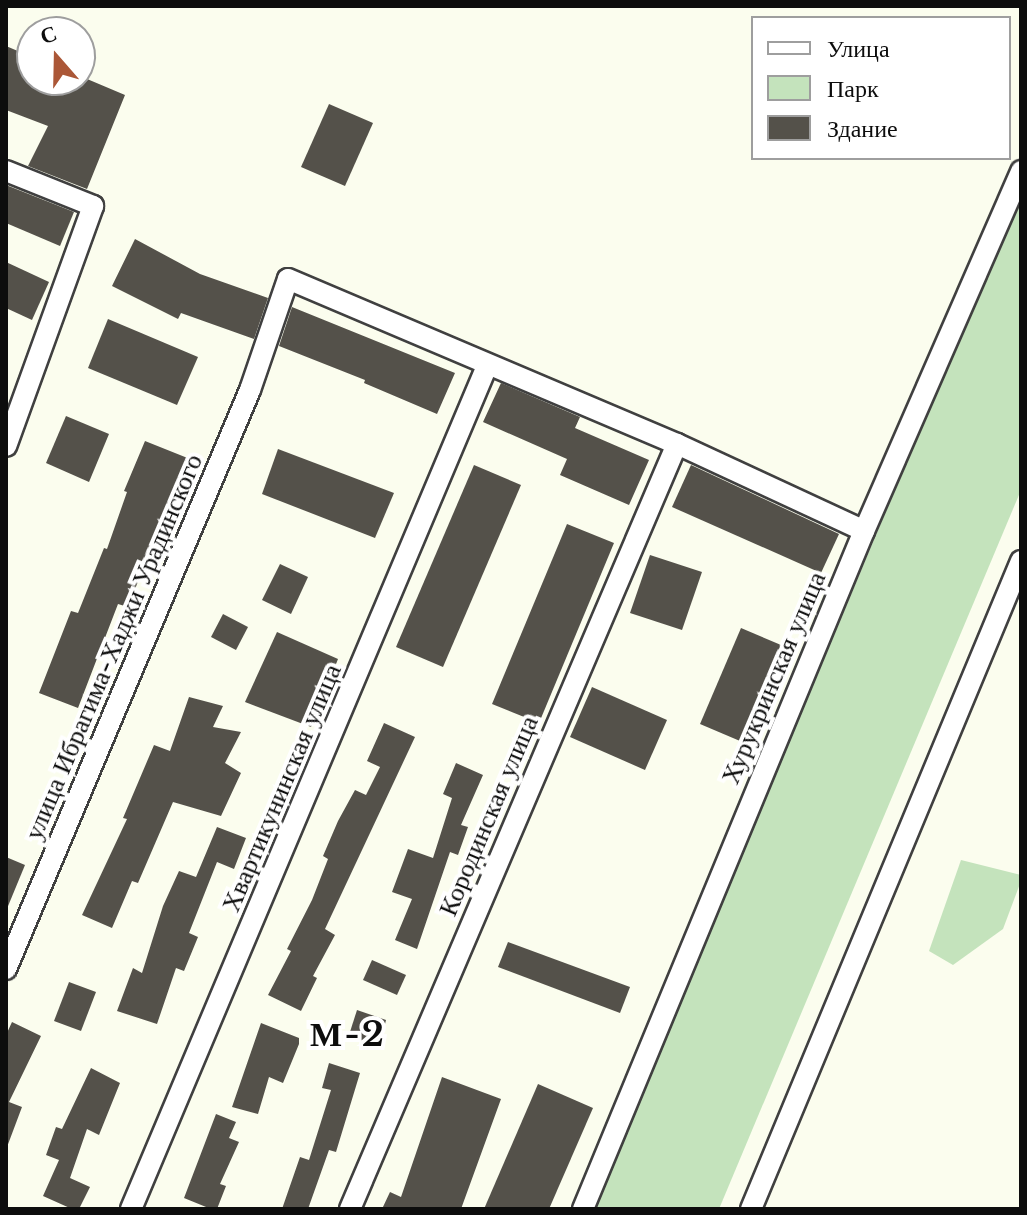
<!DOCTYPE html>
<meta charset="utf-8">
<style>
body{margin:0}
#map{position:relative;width:1027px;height:1215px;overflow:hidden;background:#fbfdee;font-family:"Libre Baskerville",serif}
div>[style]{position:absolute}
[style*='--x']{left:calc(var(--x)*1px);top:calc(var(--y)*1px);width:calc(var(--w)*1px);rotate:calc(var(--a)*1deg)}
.green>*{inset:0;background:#c4e3bc}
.building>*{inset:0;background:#54514a}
.roads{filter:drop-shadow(2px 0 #404040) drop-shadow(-2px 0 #404040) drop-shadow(0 2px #404040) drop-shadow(0 -2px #404040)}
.minor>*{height:20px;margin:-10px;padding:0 10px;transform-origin:10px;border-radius:10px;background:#fff}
span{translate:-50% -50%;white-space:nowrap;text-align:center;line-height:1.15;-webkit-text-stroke:8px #fff;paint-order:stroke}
.street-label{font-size:26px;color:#0d0d0d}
.district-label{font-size:34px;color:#0d0d0d;font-weight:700;letter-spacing:2px}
.frame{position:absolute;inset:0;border:8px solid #0d0d0d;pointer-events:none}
.legend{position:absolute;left:751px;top:16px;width:260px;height:144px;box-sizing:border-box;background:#fff;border:2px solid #9e9e9e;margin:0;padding:10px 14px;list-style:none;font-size:24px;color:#0d0d0d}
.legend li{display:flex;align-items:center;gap:16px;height:40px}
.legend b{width:40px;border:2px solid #9e9e9e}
.north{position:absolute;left:16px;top:16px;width:80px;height:80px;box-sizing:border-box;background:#fff;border:2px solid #9e9e9e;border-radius:50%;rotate:340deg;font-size:22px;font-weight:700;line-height:32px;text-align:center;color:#0d0d0d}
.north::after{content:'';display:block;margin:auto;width:28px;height:36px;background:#ab5737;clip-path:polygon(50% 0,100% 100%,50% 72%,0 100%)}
</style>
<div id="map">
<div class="green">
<i style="clip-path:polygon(1021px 188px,1021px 490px,719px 1209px,594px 1209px)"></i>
<i style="clip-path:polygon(961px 860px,1021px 875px,1021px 881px,1003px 929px,953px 965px,929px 951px)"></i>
</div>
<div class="building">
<i style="clip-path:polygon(6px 46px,32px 57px,32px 80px,80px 80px,80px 76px,125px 95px,87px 189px,28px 166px,48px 126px,6px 110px)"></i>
<i style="clip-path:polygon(329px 104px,373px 123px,345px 186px,301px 167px)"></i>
<i style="clip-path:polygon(6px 185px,74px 212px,60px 246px,6px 223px)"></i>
<i style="clip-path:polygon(135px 239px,200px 274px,268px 298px,254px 339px,181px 313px,178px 319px,112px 286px)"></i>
<i style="clip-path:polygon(6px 262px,49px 282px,32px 320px,6px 308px)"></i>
<i style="clip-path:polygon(292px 307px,455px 373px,437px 414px,364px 383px,365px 380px,279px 346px)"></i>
<i style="clip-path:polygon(108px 319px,198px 357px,177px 405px,88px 368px)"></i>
<i style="clip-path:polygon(501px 383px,580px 417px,575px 428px,649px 460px,629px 505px,560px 475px,567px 459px,483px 422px)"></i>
<i style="clip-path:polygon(66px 416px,109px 434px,89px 482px,46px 463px)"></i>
<i style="clip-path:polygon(145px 441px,190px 459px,153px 557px,148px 556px,128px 607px,118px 604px,78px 708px,39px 693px,71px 611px,78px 613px,104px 548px,107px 549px,127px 492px,124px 491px)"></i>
<i style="clip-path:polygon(278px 449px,394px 493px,375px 538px,262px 494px)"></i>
<i style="clip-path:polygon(474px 465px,521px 485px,443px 667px,396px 647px)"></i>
<i style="clip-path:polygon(691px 465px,839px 534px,821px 573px,672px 507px)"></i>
<i style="clip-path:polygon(567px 524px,614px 543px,539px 723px,492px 704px)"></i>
<i style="clip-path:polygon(650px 555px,702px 572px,682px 630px,630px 613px)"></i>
<i style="clip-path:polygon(280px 564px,308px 577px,291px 614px,262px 600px)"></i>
<i style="clip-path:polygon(223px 614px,248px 627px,236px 650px,211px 637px)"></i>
<i style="clip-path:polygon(741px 628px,781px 645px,740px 741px,700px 724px)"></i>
<i style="clip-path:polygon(277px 632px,338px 659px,311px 727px,245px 702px)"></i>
<i style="clip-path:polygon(592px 687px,667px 720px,645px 770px,570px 737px)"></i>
<i style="clip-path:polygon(189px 697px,223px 706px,213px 727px,241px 732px,225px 763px,241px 773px,221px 816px,173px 802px,138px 883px,132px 881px,112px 928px,82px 915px,127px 819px,123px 818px,154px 745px,170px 751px)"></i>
<i style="clip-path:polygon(384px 723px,415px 737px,325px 929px,335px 935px,313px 976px,317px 978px,301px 1011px,268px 995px,291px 951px,287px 949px,312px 900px,328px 859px,323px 856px,338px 821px,355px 790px,366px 795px,380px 767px,367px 761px)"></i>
<i style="clip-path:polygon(456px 763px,483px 775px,461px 825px,468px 827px,458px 855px,450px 852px,417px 949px,395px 940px,412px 899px,392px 892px,408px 849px,433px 858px,452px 798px,443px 794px)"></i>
<i style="clip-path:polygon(217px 827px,246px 838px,234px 869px,217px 862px,189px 933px,198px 937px,184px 971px,176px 968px,157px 1024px,117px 1011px,133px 968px,142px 973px,163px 906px,179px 871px,196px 877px)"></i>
<i style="clip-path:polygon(6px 857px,25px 865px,6px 911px)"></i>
<i style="clip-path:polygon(508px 942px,630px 987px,620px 1013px,498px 967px)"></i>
<i style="clip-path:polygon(372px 960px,406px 975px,397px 995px,363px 980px)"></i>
<i style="clip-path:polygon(69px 982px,96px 992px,81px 1031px,54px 1021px)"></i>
<i style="clip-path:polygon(357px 1010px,386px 1020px,379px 1048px,349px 1035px)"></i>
<i style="clip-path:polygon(12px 1022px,41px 1036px,9px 1102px,22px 1107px,7px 1147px,6px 1035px)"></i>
<i style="clip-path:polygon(261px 1023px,299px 1038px,299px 1044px,283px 1083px,269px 1077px,258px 1114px,232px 1107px)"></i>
<i style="clip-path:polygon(329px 1063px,360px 1073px,336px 1152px,329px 1150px,308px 1209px,282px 1209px,300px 1157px,309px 1160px,331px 1090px,322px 1088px)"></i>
<i style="clip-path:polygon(91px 1068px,120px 1083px,99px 1135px,87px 1129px,70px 1178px,90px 1187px,79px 1209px,72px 1209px,43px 1196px,59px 1160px,46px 1155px,56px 1127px,62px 1129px)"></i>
<i style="clip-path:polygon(442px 1077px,501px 1099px,461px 1209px,382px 1209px,390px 1192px,401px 1197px)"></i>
<i style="clip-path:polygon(538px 1084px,593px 1108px,549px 1209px,484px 1209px)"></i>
<i style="clip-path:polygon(216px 1114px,236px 1122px,229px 1138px,239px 1142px,220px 1184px,226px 1186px,217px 1209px,211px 1209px,184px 1198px)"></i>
</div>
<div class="roads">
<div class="minor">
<i style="--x:6;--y:171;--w:94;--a:21.9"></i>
<i style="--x:93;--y:206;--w:255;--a:109.9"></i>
<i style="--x:6;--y:969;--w:628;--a:-67.15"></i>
<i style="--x:250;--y:390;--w:117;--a:-71.1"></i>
<i style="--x:288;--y:279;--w:423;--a:23"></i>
<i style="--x:677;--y:444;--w:206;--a:24.9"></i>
<i style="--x:131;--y:1209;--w:915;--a:-67.11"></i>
<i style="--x:350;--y:1209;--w:832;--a:-66.86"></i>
<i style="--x:583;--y:1209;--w:734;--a:-67.49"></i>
<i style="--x:864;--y:531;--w:393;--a:-66.4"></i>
<i style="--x:751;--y:1209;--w:702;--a:-67.38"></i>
</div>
</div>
<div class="street-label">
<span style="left:114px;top:647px;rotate:-67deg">улица Ибрагима-Хаджи Урадинского</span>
<span style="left:774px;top:678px;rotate:-67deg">Хурукринская улица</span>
<span style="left:282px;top:788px;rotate:-67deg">Хвартикунинская улица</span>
<span style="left:489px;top:816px;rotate:-67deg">Кородинская улица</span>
</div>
<div class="district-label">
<span style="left:348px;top:1035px">М-2</span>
</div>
<div class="frame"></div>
<ul class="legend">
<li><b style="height:10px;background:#fff"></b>Улица</li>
<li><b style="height:22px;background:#c4e3bc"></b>Парк</li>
<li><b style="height:22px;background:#54514a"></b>Здание</li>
</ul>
<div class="north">С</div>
</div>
